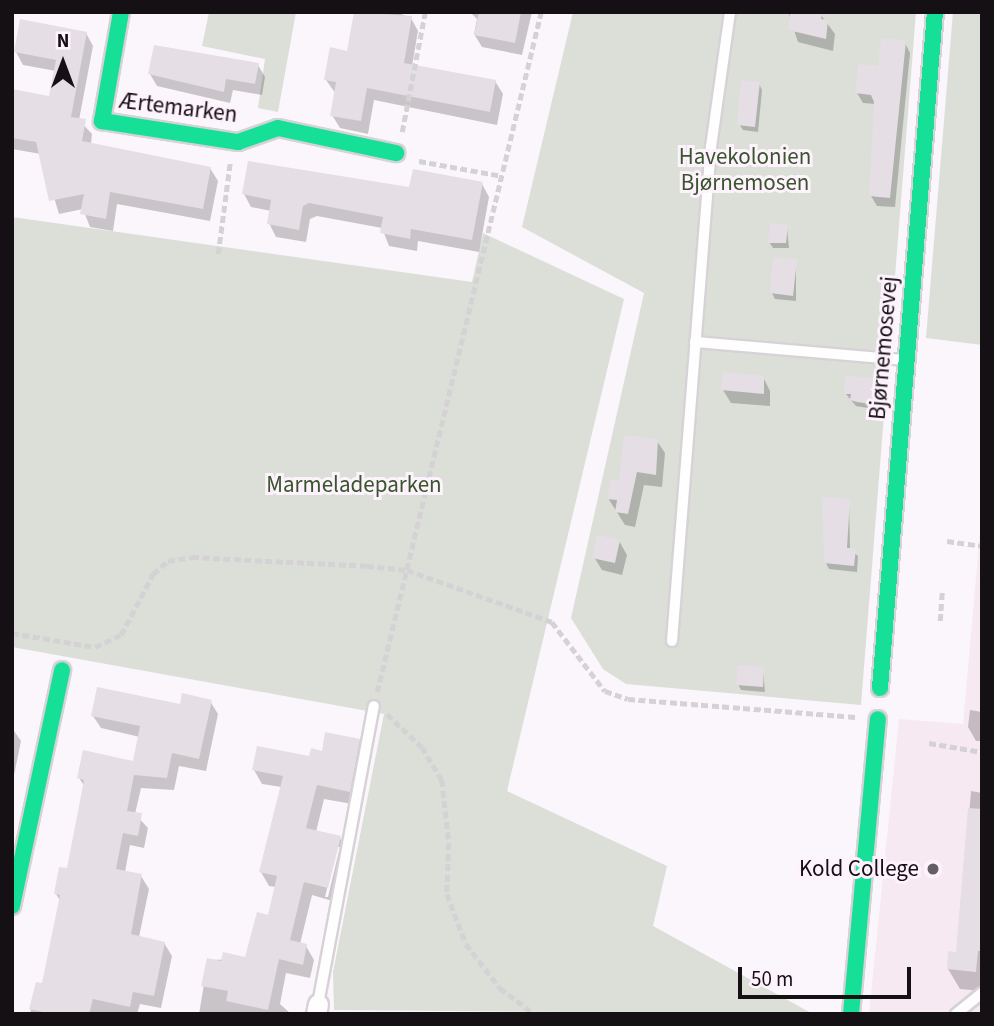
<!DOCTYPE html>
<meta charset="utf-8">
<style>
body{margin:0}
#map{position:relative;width:994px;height:1026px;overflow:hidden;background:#fbf6fb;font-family:"Source Sans 3",sans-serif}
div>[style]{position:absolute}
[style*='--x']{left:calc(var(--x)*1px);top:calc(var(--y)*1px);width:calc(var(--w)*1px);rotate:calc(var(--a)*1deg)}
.education>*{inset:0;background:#f7e9f2}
.green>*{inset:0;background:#dbdfd8}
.shadow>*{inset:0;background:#0003}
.building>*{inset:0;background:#e5dee5}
.path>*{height:4.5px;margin-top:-2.25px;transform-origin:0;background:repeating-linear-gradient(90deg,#d4d2d4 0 7px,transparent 0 10.5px)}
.roads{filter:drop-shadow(2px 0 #d7d2d6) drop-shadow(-2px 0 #d7d2d6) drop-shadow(0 2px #d7d2d6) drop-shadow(0 -2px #d7d2d6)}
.lane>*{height:10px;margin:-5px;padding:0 5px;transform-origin:5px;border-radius:5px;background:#fefefe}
.street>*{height:19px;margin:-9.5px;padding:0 9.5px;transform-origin:9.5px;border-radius:9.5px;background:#fefefe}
.fast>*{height:16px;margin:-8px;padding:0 8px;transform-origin:8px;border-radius:8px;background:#16e098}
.dots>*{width:19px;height:19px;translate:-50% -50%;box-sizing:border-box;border:4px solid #fef3fd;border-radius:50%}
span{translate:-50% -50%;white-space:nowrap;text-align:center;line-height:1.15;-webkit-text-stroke:6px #fef3fd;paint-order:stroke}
.street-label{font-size:23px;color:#141014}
.park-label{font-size:23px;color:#39552e}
.poi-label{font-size:23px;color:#141014}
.right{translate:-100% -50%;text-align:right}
.frame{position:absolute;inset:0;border:14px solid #141014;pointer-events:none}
.north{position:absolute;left:28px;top:28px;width:70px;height:70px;-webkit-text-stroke:5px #fef3fd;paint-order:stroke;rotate:0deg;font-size:19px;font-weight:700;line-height:28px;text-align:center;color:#141014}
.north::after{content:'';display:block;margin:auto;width:24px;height:32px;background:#141014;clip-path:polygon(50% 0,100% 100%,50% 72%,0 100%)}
.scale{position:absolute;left:738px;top:967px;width:173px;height:32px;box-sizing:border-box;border:4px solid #141014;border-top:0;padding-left:9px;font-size:21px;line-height:24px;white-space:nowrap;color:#141014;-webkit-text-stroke:5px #fef3fd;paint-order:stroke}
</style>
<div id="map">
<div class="education">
<i style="clip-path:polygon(982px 510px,982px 1014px,869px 1014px,899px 719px,963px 724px)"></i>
</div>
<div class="green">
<i style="clip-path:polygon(209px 12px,296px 12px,278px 112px,258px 108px,265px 59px,202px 46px)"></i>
<i style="clip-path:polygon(573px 12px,916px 12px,861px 705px,626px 684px,603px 669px,571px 618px,644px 293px,522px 227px)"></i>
<i style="clip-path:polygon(953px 12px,982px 12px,982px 345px,926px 338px)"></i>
<i style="clip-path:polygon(12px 217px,472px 282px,483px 233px,624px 299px,507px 791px,667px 866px,653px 926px,813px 1014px,334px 1010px,333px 972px,384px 714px,12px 647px)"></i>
</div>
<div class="shadow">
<i style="clip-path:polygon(356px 12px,396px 12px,411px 18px,418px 31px,412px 66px,495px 81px,503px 94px,497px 125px,374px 100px,368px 134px,340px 128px,332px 115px,336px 94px,326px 80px,348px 53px)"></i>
<i style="clip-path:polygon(470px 12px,532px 12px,522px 55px,482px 47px,474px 34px,477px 19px)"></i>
<i style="clip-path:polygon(788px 12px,821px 15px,835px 34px,833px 51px,798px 42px)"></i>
<i style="clip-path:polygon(86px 33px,93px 46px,79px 120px,92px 134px,91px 144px,210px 168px,218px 181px,210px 221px,117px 204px,113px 231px,90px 227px,83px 209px,59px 214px,41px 154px,12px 149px,12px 91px,51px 98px,56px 71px,23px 65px,16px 52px)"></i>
<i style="clip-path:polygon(905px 43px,910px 53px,895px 207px,877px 206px,871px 196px,876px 104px,863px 103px,857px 93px)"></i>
<i style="clip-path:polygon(258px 65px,265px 77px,262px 95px,233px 90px,230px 103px,157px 86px,150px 74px)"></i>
<i style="clip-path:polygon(759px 84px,762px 90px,758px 132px,743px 130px,739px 124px)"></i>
<i style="clip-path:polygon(482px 184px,489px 197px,479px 252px,418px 241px,417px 251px,389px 246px,382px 228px,317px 216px,310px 219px,306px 242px,276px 237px,269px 223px,271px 211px,251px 207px,244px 194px)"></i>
<i style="clip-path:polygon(787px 227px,789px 248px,773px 248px,769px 242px)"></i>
<i style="clip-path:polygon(796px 261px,796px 301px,775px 299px,772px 293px)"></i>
<i style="clip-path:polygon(763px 377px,770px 391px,770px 406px,731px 403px,723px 390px)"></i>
<i style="clip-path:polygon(878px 381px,879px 410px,856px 406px,845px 393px)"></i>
<i style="clip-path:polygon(657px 441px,665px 453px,662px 487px,644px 485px,635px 527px,625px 525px,608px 498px)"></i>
<i style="clip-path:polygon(849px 500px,850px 550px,858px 556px,857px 572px,829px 569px,826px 563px)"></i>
<i style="clip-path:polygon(619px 541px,627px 555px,622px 575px,602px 570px,594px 557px)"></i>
<i style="clip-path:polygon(763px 669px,765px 692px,741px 690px,738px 684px)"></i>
<i style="clip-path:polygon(210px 701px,218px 714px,206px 771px,179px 766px,174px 790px,141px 788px,135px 814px,148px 828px,144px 848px,130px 845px,125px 872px,141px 876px,149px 889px,139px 937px,164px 943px,172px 956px,161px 1008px,140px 1004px,137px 1014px,30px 1014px,37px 984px,43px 985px,61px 902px,56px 894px,68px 870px,85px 787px,79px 778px,135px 763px,140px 737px,101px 728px,93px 716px)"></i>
<i style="clip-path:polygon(970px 710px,982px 712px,982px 741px,976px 741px,968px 727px)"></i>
<i style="clip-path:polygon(12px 728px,21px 741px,12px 785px)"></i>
<i style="clip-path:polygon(evenodd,359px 740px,367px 754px,358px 805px,324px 799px,316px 832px,340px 838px,348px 852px,336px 902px,312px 895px,300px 944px,306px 946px,314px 960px,310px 978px,286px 973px,280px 1004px,291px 1014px,199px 1014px,208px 960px,247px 959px,269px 917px,276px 887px,269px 886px,261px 872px,282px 787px,262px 784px,254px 770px,311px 758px,359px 740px,337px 847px,340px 847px,328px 897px,325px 897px,337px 847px)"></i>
<i style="clip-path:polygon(971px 791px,982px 793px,982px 991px,960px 989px,948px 969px,958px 954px)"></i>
</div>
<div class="building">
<i style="clip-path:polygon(354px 12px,412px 16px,404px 63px,496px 80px,490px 112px,367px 88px,361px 121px,330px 116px,336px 82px,324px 80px,330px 47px,347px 51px)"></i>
<i style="clip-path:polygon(479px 12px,521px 12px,515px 43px,474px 35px)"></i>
<i style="clip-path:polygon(790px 12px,822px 14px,821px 19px,828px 20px,826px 39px,788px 30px)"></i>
<i style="clip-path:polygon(20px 19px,87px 32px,71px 117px,86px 119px,82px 141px,211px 167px,203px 209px,110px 192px,106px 219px,80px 214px,84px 194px,49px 201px,36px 142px,12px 138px,12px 89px,49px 96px,56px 60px,14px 52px)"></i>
<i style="clip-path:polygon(881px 38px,906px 41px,890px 198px,869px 196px,874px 102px,871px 95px,855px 93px,858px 64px,878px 66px)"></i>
<i style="clip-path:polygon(154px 45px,259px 63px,255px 84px,226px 79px,224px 92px,148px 74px)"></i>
<i style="clip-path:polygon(741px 80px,760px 82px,755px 127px,737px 125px)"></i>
<i style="clip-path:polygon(248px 161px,409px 187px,413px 169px,483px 182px,472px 240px,411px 229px,410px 239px,380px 233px,383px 217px,309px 203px,303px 206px,299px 230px,267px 224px,271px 200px,242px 194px)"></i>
<i style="clip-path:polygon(770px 223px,788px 225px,786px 243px,768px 243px)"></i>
<i style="clip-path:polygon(773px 258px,797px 259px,793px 296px,770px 293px)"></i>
<i style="clip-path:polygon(723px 372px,764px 376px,764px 394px,721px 390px)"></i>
<i style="clip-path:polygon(845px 375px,879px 379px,876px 405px,857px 402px,850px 400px,851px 394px,844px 394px)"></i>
<i style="clip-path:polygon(624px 435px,658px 439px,656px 475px,637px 472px,628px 514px,615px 512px,617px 500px,607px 499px,611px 479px,619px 481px)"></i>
<i style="clip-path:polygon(822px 497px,850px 499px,847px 548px,856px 548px,854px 566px,824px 563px)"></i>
<i style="clip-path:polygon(597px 535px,620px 540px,615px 563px,592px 558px)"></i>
<i style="clip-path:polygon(738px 665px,764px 667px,763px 687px,736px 685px)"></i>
<i style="clip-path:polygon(97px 687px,180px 704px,182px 693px,212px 700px,199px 759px,172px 753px,167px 778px,134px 775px,127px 811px,142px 813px,138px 836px,123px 833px,116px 869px,142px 874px,131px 934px,165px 942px,154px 996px,133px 992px,130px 1007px,93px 999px,89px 1014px,52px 1014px,29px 1009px,36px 982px,42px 983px,60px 895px,54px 894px,59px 867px,67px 868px,84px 780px,77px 778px,83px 750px,133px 761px,140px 726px,91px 716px)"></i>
<i style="clip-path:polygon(325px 732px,360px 739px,350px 792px,317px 785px,306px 828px,341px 836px,328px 888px,304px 882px,290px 940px,307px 944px,303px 965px,279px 959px,268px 1010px,226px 1001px,228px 991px,201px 986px,207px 958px,221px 961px,223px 952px,245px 957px,257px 912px,268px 915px,277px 876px,259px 872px,283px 776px,252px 770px,257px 746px,309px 756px,311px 748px,322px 751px)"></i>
<i style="clip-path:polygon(968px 808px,982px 809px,982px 951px,978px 951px,976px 972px,947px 969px,948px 951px,956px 952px)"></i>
</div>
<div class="path">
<i style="--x:402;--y:132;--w:122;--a:-79.1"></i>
<i style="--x:419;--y:161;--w:84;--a:10.2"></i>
<i style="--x:218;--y:254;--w:92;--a:-82.5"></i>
<i style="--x:947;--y:541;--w:35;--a:8"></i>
<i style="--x:940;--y:621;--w:30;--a:-86"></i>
<i style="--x:12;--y:633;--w:84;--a:9.6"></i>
<i style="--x:95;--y:647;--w:29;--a:-25"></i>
<i style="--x:121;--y:635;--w:69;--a:-62.3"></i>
<i style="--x:153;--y:574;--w:20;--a:-41"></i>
<i style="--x:168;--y:561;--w:24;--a:-9"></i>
<i style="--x:192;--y:557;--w:175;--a:2.9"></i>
<i style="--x:367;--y:566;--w:40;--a:5.7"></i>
<i style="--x:407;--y:570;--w:154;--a:19.7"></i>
<i style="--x:552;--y:622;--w:87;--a:52.5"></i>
<i style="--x:605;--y:691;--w:24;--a:19"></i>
<i style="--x:628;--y:699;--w:228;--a:4.5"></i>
<i style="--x:377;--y:692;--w:699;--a:-76.44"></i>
<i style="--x:387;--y:714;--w:48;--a:43.3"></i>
<i style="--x:422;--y:747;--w:39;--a:59"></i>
<i style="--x:442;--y:780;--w:63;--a:83.7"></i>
<i style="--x:449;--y:843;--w:51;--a:92.2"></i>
<i style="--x:447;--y:894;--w:53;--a:69.2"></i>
<i style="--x:466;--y:944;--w:56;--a:52.3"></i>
<i style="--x:500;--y:988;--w:43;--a:37.4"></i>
<i style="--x:929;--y:743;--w:54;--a:9.6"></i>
</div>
<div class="roads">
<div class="lane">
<i style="--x:695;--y:342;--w:210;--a:4.9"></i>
<i style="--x:672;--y:641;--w:496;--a:-85.5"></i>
<i style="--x:711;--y:147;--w:136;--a:-82"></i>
<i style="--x:318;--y:1004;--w:303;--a:-79.4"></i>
<i style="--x:956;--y:1014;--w:33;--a:-39"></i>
</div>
<div class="street">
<i style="--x:316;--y:1014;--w:10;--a:-79"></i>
</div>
<div class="fast">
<i style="--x:121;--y:12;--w:111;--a:99.9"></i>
<i style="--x:102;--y:121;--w:138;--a:8.8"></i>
<i style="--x:238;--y:142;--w:42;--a:-19.3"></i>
<i style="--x:278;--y:128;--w:121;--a:12"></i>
<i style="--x:880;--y:688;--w:678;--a:-85.35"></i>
<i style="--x:12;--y:906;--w:241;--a:-78"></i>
<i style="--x:851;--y:1014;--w:296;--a:-84.8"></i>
</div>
</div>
<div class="dots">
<i style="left:933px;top:869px;background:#656065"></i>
</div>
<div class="street-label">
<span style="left:178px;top:108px;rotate:7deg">Ærtemarken</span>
<span style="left:884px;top:348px;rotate:-85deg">Bjørnemosevej</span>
</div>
<div class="park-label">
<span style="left:745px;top:170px">Havekolonien<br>Bjørnemosen</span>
<span style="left:354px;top:485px">Marmeladeparken</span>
</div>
<div class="poi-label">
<span class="right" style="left:919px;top:869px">Kold College</span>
</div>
<div class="frame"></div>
<div class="north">N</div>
<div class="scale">50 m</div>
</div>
